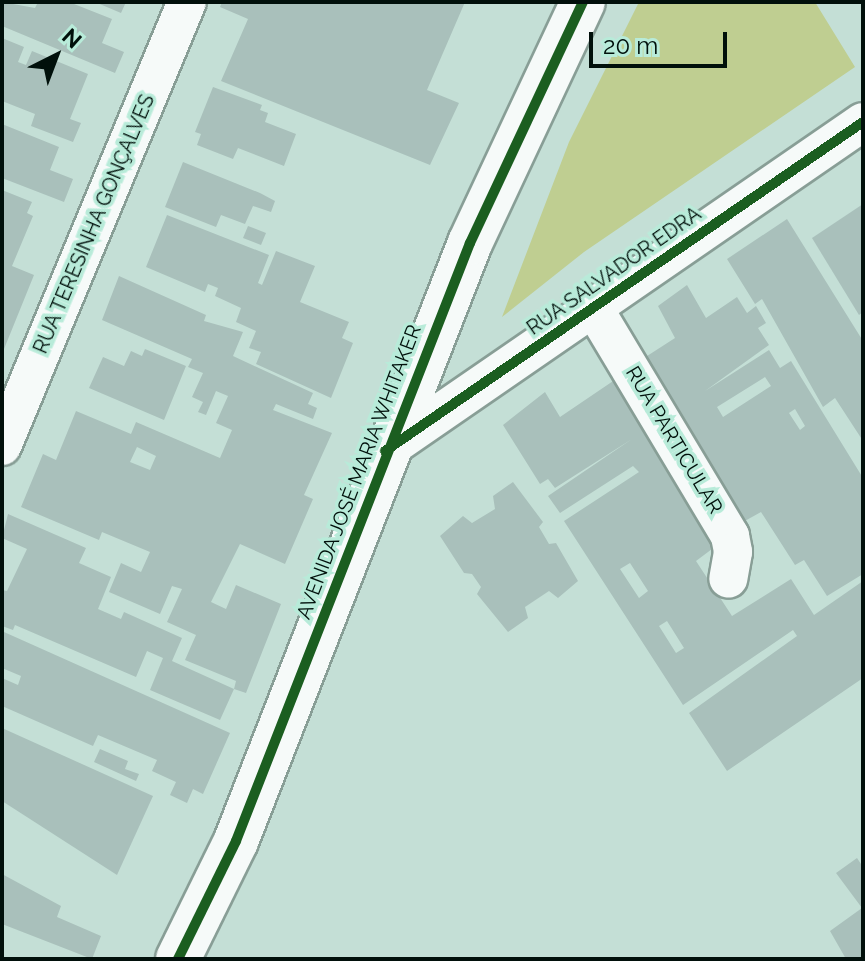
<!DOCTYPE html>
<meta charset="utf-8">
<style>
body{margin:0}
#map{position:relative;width:865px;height:961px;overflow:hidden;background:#c4dfd6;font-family:Raleway,sans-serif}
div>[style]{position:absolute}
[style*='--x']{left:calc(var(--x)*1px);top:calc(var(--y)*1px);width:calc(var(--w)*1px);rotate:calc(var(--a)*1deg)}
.green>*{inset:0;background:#bfce91}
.building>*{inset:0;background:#a9c0bb}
.roads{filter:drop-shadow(2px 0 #889e96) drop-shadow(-2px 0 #889e96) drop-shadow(0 2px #889e96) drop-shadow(0 -2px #889e96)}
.street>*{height:38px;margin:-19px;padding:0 19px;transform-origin:19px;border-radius:19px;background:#f6faf9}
.secondary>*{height:44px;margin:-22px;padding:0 22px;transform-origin:22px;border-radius:22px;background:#f6faf9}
.cycleway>*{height:10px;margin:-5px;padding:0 5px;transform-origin:5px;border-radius:5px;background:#1b5e20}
span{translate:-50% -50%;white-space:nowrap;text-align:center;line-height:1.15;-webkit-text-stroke:7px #b8ebd9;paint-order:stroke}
.street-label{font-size:20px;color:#01100b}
.frame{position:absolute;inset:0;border:4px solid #01100b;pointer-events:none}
.north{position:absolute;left:16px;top:16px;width:80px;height:80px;-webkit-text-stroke:6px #b8ebd9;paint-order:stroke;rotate:42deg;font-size:22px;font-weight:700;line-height:32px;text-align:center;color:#01100b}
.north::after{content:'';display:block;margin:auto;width:28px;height:36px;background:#01100b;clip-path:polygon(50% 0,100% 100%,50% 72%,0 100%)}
.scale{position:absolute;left:589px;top:32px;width:138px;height:36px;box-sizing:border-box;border:4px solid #01100b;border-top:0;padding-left:10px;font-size:24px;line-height:28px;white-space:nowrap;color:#01100b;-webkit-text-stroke:6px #b8ebd9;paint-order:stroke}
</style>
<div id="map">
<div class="green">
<i style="clip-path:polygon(639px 2px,815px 2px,855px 67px,584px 252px,502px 317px,569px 142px)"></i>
</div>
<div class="building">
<i style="clip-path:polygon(2px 2px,35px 8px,38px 2px,69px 2px,112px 19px,102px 43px,124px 52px,115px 73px,2px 26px)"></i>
<i style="clip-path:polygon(95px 2px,126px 2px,121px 13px)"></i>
<i style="clip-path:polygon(222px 2px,465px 2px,427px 90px,459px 103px,430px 165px,221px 81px,248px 19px,220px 7px)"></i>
<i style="clip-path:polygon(2px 38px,24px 47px,18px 62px,26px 65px,32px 51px,88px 74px,70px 119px,81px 123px,73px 142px,31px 126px,35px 114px,2px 101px)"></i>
<i style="clip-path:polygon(213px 87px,262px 105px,260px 110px,268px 113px,265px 122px,296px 134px,284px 166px,238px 148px,233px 159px,197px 145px,201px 134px,195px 132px)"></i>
<i style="clip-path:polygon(2px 124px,59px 147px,50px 170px,73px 179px,64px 202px,2px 178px)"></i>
<i style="clip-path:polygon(183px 162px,260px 193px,275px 201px,271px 212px,253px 206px,245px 224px,221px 215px,216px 227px,165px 207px)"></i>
<i style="clip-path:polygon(2px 190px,32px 202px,27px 213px,33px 216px,12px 266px,34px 275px,2px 354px)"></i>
<i style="clip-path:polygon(863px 204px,863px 312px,859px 315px,812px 238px)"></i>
<i style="clip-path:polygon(167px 215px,269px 255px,258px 283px,262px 285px,276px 251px,315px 266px,300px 302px,349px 322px,342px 338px,353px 343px,331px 398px,256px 364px,261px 352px,249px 348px,256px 331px,236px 322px,241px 308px,215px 296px,218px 288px,208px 284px,205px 292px,146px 267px)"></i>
<i style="clip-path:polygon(787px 219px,863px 341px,863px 441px,835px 398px,823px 407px,762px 299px,755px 304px,727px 259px)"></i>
<i style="clip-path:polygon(248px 226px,266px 233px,261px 245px,243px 238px)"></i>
<i style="clip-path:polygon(evenodd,119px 276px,206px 315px,204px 321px,243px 332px,233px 356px,313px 393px,308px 404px,317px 408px,313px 419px,276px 404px,273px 410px,332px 433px,304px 495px,313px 499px,285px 564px,240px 544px,211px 602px,226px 609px,236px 585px,281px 604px,246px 693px,234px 689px,236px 681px,185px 660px,196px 635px,167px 622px,182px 589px,172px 586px,160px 614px,109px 592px,121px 563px,141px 572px,150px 552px,102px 532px,99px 540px,21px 507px,43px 454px,56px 460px,76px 411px,131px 434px,136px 422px,220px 458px,232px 430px,216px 423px,228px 396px,216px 391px,206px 415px,198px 412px,203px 402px,192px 397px,203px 373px,188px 367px,192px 359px,102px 320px,119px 276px,137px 447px,156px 456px,150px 470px,130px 462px,137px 447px)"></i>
<i style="clip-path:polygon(evenodd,687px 285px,706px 318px,737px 297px,747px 313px,756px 306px,766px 323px,758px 328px,769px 345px,705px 391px,769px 350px,780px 368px,791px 361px,863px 478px,863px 574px,827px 596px,804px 560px,795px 565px,761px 512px,743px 522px,644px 358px,675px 338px,658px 306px,687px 285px,765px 377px,771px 386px,723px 417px,717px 407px,765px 377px,687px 285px,795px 409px,805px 426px,800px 430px,789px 413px,795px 409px)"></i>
<i style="clip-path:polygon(145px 349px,186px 366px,164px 420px,89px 388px,103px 357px,124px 366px,131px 351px,142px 356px)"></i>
<i style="clip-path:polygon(evenodd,622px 375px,716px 546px,696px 561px,732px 616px,791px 579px,814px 615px,863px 581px,863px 678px,727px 771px,689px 713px,797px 636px,793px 630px,683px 705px,564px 521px,639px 472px,633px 466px,560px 513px,548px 496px,632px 439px,555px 488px,548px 479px,540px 484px,503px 425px,545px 392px,560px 417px,622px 375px,630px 563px,648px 591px,639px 598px,620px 569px,630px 563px,622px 375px,667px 621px,684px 648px,676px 653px,659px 626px,667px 621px)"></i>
<i style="clip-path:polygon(513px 482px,543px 522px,539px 527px,549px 544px,556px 543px,578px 581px,558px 598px,549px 591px,525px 607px,528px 618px,508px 632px,477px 594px,481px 587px,472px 574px,464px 573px,440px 536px,463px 516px,472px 523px,495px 509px,493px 496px)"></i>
<i style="clip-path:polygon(8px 514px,86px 548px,79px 563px,111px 577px,98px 609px,121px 619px,124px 612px,182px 638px,172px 661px,234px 689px,220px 720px,150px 690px,163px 658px,147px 651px,136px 677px,15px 625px,13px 630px,2px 626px,2px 590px,7px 591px,27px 549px,2px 538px)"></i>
<i style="clip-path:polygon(4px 632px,230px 733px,203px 794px,193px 789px,187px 803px,170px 795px,176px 782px,152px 771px,157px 760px,98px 735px,93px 746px,2px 706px,2px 678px,18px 685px,21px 676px,2px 668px)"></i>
<i style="clip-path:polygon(2px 728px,153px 796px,117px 875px,2px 801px)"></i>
<i style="clip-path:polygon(100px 749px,128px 761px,125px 769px,139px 774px,136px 781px,94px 762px)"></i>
<i style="clip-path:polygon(857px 858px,863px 867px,863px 959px,846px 959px,830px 931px,862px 908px,836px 873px)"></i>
<i style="clip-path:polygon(2px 874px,61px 906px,57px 917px,101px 936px,92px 959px,2px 924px)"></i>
</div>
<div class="roads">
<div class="street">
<i style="--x:593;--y:307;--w:267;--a:59.1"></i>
<i style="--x:730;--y:536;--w:16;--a:79"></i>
<i style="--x:733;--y:552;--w:27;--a:100"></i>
<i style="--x:2;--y:446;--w:481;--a:-67.4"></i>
<i style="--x:385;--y:451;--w:580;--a:-34.54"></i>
</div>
<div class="secondary">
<i style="--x:178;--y:959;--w:131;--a:-63.8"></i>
<i style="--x:236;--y:841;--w:642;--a:-68.63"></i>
<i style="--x:470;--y:243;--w:266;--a:-64.9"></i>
</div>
</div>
<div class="cycleway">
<i style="--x:385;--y:451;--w:580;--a:-34.54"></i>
<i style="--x:178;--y:959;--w:131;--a:-63.8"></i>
<i style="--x:236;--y:841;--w:642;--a:-68.63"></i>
<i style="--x:470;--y:243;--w:266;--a:-64.9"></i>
</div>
<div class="street-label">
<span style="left:94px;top:224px;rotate:-67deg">RUA TERESINHA GONÇALVES</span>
<span style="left:614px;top:271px;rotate:-35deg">RUA SALVADOR EDRA</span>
<span style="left:674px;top:440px;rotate:59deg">RUA PARTICULAR</span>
<span style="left:359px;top:472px;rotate:-69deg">AVENIDA JOSÉ MARIA WHITAKER</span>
</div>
<div class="frame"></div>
<div class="north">N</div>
<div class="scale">20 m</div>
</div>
